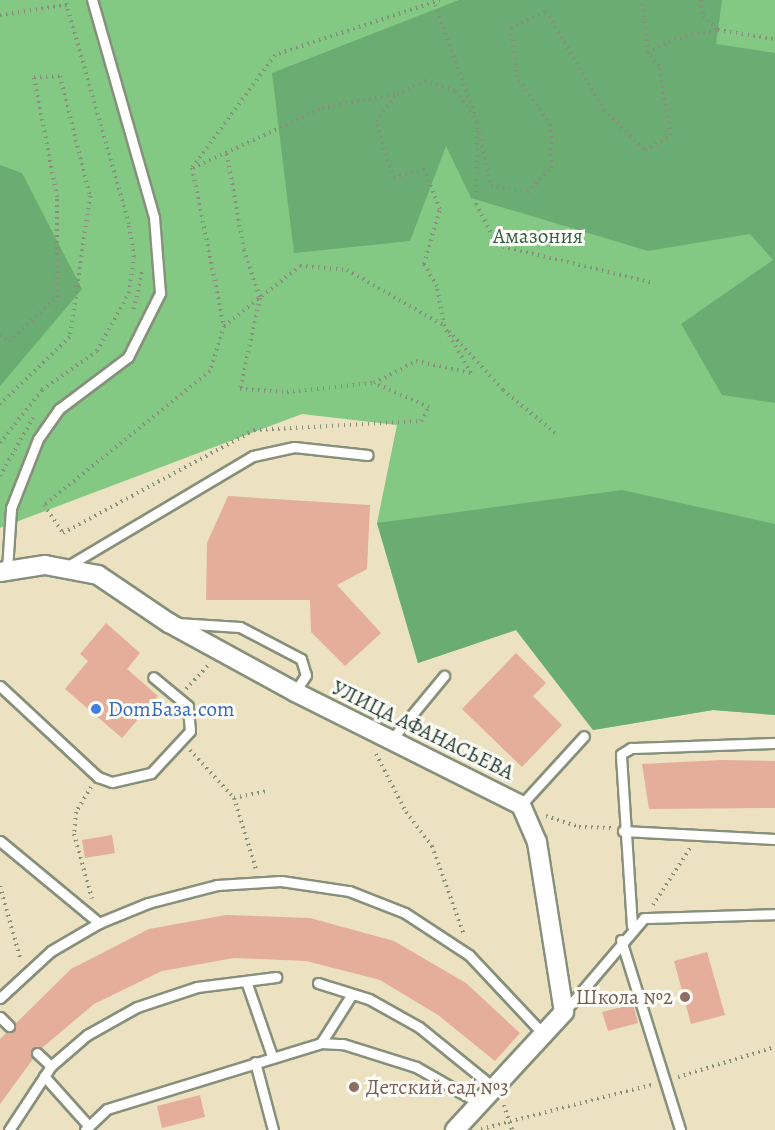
<!DOCTYPE html>
<meta charset="utf-8">
<style>
body{margin:0}
#map{position:relative;width:775px;height:1130px;overflow:hidden;background:#ece2c2;font-family:Alegreya,serif}
div>[style]{position:absolute}
[style*='--x']{left:calc(var(--x)*1px);top:calc(var(--y)*1px);width:calc(var(--w)*1px);rotate:calc(var(--a)*1deg)}
.green>*{inset:0;background:#83c883}
.forest>*{inset:0;background:#6aac71}
.building>*{inset:0;background:#e4ae9a}
.path>*{height:4px;margin-top:-2px;transform-origin:0;background:repeating-linear-gradient(90deg,#86907b 0 1.5px,transparent 0 6px)}
.roads{filter:drop-shadow(2px 0 #86907b) drop-shadow(-2px 0 #86907b) drop-shadow(0 2px #86907b) drop-shadow(0 -2px #86907b)}
.service>*{height:9px;margin:-4.5px;padding:0 4.5px;transform-origin:4.5px;border-radius:4.5px;background:#fff}
.minor>*{height:18px;margin:-9px;padding:0 9px;transform-origin:9px;border-radius:9px;background:#fff}
.dots>*{width:16px;height:16px;translate:-50% -50%;box-sizing:border-box;border:3px solid #fdfcf7;border-radius:50%}
span{translate:-50% -50%;white-space:nowrap;text-align:center;line-height:1.15;-webkit-text-stroke:6px #fdfcf7;paint-order:stroke}
.park-label{font-size:21px;color:#386048}
.shop-label{font-size:21px;color:#366cbe}
.left{translate:0 -50%;text-align:left}
.street-label{font-size:21px;color:#1f3d34}
.education-label{font-size:21px;color:#785e54}
.right{translate:-100% -50%;text-align:right}
</style>
<div id="map">
<div class="green">
<i style="clip-path:polygon(0 0,775px 0,775px 715px,713px 710px,593px 730px,516px 630px,418px 663px,377px 523px,397px 425px,302px 414px,0 528px)"></i>
</div>
<div class="forest">
<i style="clip-path:polygon(459px 0,722px 0,716px 44px,775px 53px,775px 403px,722px 395px,681px 324px,773px 260px,750px 234px,648px 251px,471px 198px,446px 146px,410px 241px,294px 253px,272px 73px)"></i>
<i style="clip-path:polygon(0 165px,22px 173px,82px 289px,0 386px)"></i>
<i style="clip-path:polygon(622px 490px,775px 524px,775px 715px,713px 710px,593px 730px,516px 630px,418px 663px,377px 523px)"></i>
</div>
<div class="building">
<i style="clip-path:polygon(228px 496px,370px 505px,367px 569px,337px 585px,381px 633px,345px 666px,311px 632px,310px 600px,206px 600px,207px 543px)"></i>
<i style="clip-path:polygon(106px 623px,140px 653px,127px 669px,158px 696px,122px 738px,65px 689px,88px 661px,80px 654px)"></i>
<i style="clip-path:polygon(516px 653px,546px 683px,533px 696px,562px 725px,522px 767px,462px 709px)"></i>
<i style="clip-path:polygon(721px 760px,775px 761px,775px 808px,649px 809px,642px 764px)"></i>
<i style="clip-path:polygon(112px 835px,115px 853px,85px 858px,82px 840px)"></i>
<i style="clip-path:polygon(226px 915px,310px 918px,394px 941px,466px 983px,520px 1033px,495px 1061px,438px 1015px,380px 980px,306px 961px,234px 958px,162px 971px,94px 1004px,42px 1048px,32px 1049px,33px 1059px,0 1104px,0 1039px,71px 969px,149px 929px)"></i>
<i style="clip-path:polygon(707px 952px,725px 1015px,691px 1024px,674px 961px)"></i>
<i style="clip-path:polygon(633px 1004px,638px 1023px,608px 1031px,602px 1012px)"></i>
<i style="clip-path:polygon(200px 1095px,205px 1117px,162px 1128px,157px 1106px)"></i>
</div>
<div class="path">
<i style="--x:440;--y:0;--w:174;--a:161.6"></i>
<i style="--x:275;--y:55;--w:140;--a:126.3"></i>
<i style="--x:192;--y:168;--w:161;--a:78.6"></i>
<i style="--x:224;--y:326;--w:47;--a:107.3"></i>
<i style="--x:210;--y:371;--w:213;--a:141.1"></i>
<i style="--x:44;--y:505;--w:34;--a:56"></i>
<i style="--x:63;--y:533;--w:217;--a:-28.3"></i>
<i style="--x:254;--y:430;--w:167;--a:-3.1"></i>
<i style="--x:421;--y:421;--w:16;--a:-60"></i>
<i style="--x:429;--y:407;--w:60;--a:-156.4"></i>
<i style="--x:374;--y:383;--w:47;--a:-27.6"></i>
<i style="--x:416;--y:361;--w:56;--a:12.3"></i>
<i style="--x:471;--y:373;--w:54;--a:-119.9"></i>
<i style="--x:444;--y:326;--w:41;--a:-99.9"></i>
<i style="--x:437;--y:286;--w:26;--a:-121"></i>
<i style="--x:424;--y:264;--w:57;--a:-73.8"></i>
<i style="--x:440;--y:209;--w:43;--a:-111.8"></i>
<i style="--x:424;--y:169;--w:32;--a:164"></i>
<i style="--x:393;--y:178;--w:59;--a:-106.6"></i>
<i style="--x:376;--y:121;--w:34;--a:-52"></i>
<i style="--x:397;--y:94;--w:31;--a:-25"></i>
<i style="--x:425;--y:81;--w:33;--a:18"></i>
<i style="--x:456;--y:91;--w:37;--a:56"></i>
<i style="--x:477;--y:122;--w:66;--a:77.7"></i>
<i style="--x:491;--y:186;--w:36;--a:9"></i>
<i style="--x:527;--y:192;--w:34;--a:-45"></i>
<i style="--x:551;--y:168;--w:43;--a:-90"></i>
<i style="--x:551;--y:125;--w:59;--a:-125.3"></i>
<i style="--x:517;--y:77;--w:49;--a:-97"></i>
<i style="--x:511;--y:28;--w:39;--a:-26"></i>
<i style="--x:546;--y:11;--w:115;--a:59.6"></i>
<i style="--x:604;--y:110;--w:57;--a:44.3"></i>
<i style="--x:645;--y:150;--w:30;--a:-30"></i>
<i style="--x:671;--y:135;--w:70;--a:-99.9"></i>
<i style="--x:659;--y:66;--w:17;--a:-130"></i>
<i style="--x:648;--y:53;--w:53;--a:-96.5"></i>
<i style="--x:701;--y:0;--w:16;--a:83"></i>
<i style="--x:703;--y:16;--w:21;--a:43"></i>
<i style="--x:718;--y:30;--w:58;--a:9"></i>
<i style="--x:435;--y:5;--w:117;--a:70"></i>
<i style="--x:0;--y:15;--w:67;--a:-8.6"></i>
<i style="--x:648;--y:53;--w:30;--a:-28"></i>
<i style="--x:674;--y:39;--w:44;--a:-11.8"></i>
<i style="--x:477;--y:131;--w:73;--a:90.8"></i>
<i style="--x:476;--y:204;--w:46;--a:62.9"></i>
<i style="--x:497;--y:245;--w:162;--a:13.6"></i>
<i style="--x:227;--y:154;--w:97;--a:80"></i>
<i style="--x:244;--y:250;--w:51;--a:71.6"></i>
<i style="--x:260;--y:298;--w:93;--a:102.4"></i>
<i style="--x:240;--y:389;--w:47;--a:3.7"></i>
<i style="--x:287;--y:392;--w:87;--a:-5.9"></i>
<i style="--x:193;--y:168;--w:142;--a:-24.9"></i>
<i style="--x:322;--y:108;--w:75;--a:-10.7"></i>
<i style="--x:134;--y:309;--w:40;--a:-78"></i>
<i style="--x:224;--y:326;--w:97;--a:-38.3"></i>
<i style="--x:300;--y:266;--w:47;--a:4.9"></i>
<i style="--x:347;--y:270;--w:111;--a:29.8"></i>
<i style="--x:449;--y:331;--w:80;--a:47.5"></i>
<i style="--x:503;--y:390;--w:69;--a:39.7"></i>
<i style="--x:0;--y:335;--w:11;--a:34"></i>
<i style="--x:9;--y:341;--w:65;--a:-42.5"></i>
<i style="--x:57;--y:297;--w:100;--a:-90"></i>
<i style="--x:57;--y:197;--w:122;--a:-100.9"></i>
<i style="--x:34;--y:77;--w:26;--a:-2"></i>
<i style="--x:60;--y:76;--w:124;--a:76"></i>
<i style="--x:90;--y:196;--w:142;--a:98.1"></i>
<i style="--x:70;--y:337;--w:97;--a:136.3"></i>
<i style="--x:0;--y:443;--w:68;--a:-51.6"></i>
<i style="--x:42;--y:390;--w:67;--a:-35.3"></i>
<i style="--x:97;--y:351;--w:66;--a:-61.1"></i>
<i style="--x:129;--y:293;--w:36;--a:-82"></i>
<i style="--x:134;--y:257;--w:33;--a:-99"></i>
<i style="--x:129;--y:224;--w:233;--a:-105.9"></i>
<i style="--x:0;--y:476;--w:67;--a:-60.4"></i>
<i style="--x:186;--y:689;--w:33;--a:-47"></i>
<i style="--x:190;--y:750;--w:65;--a:47.5"></i>
<i style="--x:234;--y:798;--w:74;--a:72.8"></i>
<i style="--x:376;--y:754;--w:65;--a:62.7"></i>
<i style="--x:406;--y:812;--w:43;--a:52.6"></i>
<i style="--x:432;--y:846;--w:95;--a:70.2"></i>
<i style="--x:91;--y:787;--w:29;--a:121"></i>
<i style="--x:76;--y:812;--w:22;--a:95"></i>
<i style="--x:74;--y:834;--w:67;--a:74.5"></i>
<i style="--x:234;--y:798;--w:35;--a:-12"></i>
<i style="--x:546;--y:816;--w:35;--a:18"></i>
<i style="--x:579;--y:827;--w:32;--a:2"></i>
<i style="--x:0;--y:886;--w:78;--a:74.4"></i>
<i style="--x:653;--y:905;--w:68;--a:-57"></i>
<i style="--x:678;--y:1077;--w:102;--a:-17.2"></i>
<i style="--x:504;--y:1105;--w:26;--a:72"></i>
<i style="--x:481;--y:1129;--w:176;--a:-14.5"></i>
</div>
<div class="roads">
<div class="service">
<i style="--x:66;--y:567;--w:217;--a:-30.7"></i>
<i style="--x:253;--y:456;--w:42;--a:-12.4"></i>
<i style="--x:294;--y:447;--w:74;--a:6.2"></i>
<i style="--x:7;--y:569;--w:61;--a:-86.2"></i>
<i style="--x:11;--y:508;--w:74;--a:-68.6"></i>
<i style="--x:38;--y:439;--w:37;--a:-55"></i>
<i style="--x:59;--y:409;--w:86;--a:-37"></i>
<i style="--x:128;--y:357;--w:72;--a:-63.4"></i>
<i style="--x:160;--y:293;--w:76;--a:-94.5"></i>
<i style="--x:154;--y:217;--w:226;--a:-105.9"></i>
<i style="--x:177;--y:623;--w:63;--a:3.6"></i>
<i style="--x:240;--y:627;--w:69;--a:27.7"></i>
<i style="--x:301;--y:659;--w:17;--a:73"></i>
<i style="--x:306;--y:675;--w:20;--a:123"></i>
<i style="--x:0;--y:686;--w:134;--a:42.9"></i>
<i style="--x:98;--y:777;--w:15;--a:20"></i>
<i style="--x:112;--y:782;--w:40;--a:-13"></i>
<i style="--x:151;--y:773;--w:57;--a:-47.1"></i>
<i style="--x:190;--y:731;--w:25;--a:-95"></i>
<i style="--x:188;--y:706;--w:45;--a:-140.4"></i>
<i style="--x:392;--y:739;--w:82;--a:-50.5"></i>
<i style="--x:521;--y:805;--w:93;--a:-47.6"></i>
<i style="--x:623;--y:831;--w:152;--a:3"></i>
<i style="--x:0;--y:841;--w:129;--a:39.6"></i>
<i style="--x:632;--y:926;--w:172;--a:-93.7"></i>
<i style="--x:621;--y:754;--w:12;--a:-31"></i>
<i style="--x:631;--y:748;--w:144;--a:-2"></i>
<i style="--x:621;--y:940;--w:199;--a:72.7"></i>
<i style="--x:246;--y:981;--w:79;--a:70.9"></i>
<i style="--x:318;--y:983;--w:53;--a:17.4"></i>
<i style="--x:369;--y:999;--w:57;--a:29.2"></i>
<i style="--x:419;--y:1027;--w:95;--a:39"></i>
<i style="--x:0;--y:998;--w:69;--a:-42.7"></i>
<i style="--x:51;--y:951;--w:56;--a:-30.3"></i>
<i style="--x:99;--y:923;--w:53;--a:-22.2"></i>
<i style="--x:148;--y:903;--w:71;--a:-14.6"></i>
<i style="--x:217;--y:885;--w:64;--a:-3.6"></i>
<i style="--x:281;--y:881;--w:69;--a:8.4"></i>
<i style="--x:349;--y:891;--w:60;--a:21.4"></i>
<i style="--x:405;--y:913;--w:77;--a:33.3"></i>
<i style="--x:469;--y:955;--w:110;--a:46.8"></i>
<i style="--x:564;--y:1012;--w:123;--a:-49.6"></i>
<i style="--x:644;--y:918;--w:131;--a:-1.7"></i>
<i style="--x:0;--y:1017;--w:13;--a:45"></i>
<i style="--x:321;--y:1043;--w:58;--a:-57.7"></i>
<i style="--x:37;--y:1053;--w:19;--a:43"></i>
<i style="--x:255;--y:1062;--w:70;--a:75.2"></i>
<i style="--x:44;--y:1076;--w:64;--a:48.1"></i>
<i style="--x:9;--y:1130;--w:77;--a:-56.7"></i>
<i style="--x:51;--y:1066;--w:48;--a:-40.7"></i>
<i style="--x:87;--y:1035;--w:57;--a:-29.2"></i>
<i style="--x:137;--y:1007;--w:63;--a:-18.4"></i>
<i style="--x:197;--y:987;--w:80;--a:-7.2"></i>
<i style="--x:85;--y:1130;--w:30;--a:-44"></i>
<i style="--x:107;--y:1109;--w:224;--a:-17.1"></i>
<i style="--x:321;--y:1043;--w:22;--a:3"></i>
<i style="--x:343;--y:1044;--w:77;--a:17.5"></i>
<i style="--x:416;--y:1067;--w:73;--a:29.7"></i>
</div>
<div class="minor">
<i style="--x:0;--y:572;--w:46;--a:-8.8"></i>
<i style="--x:45;--y:565;--w:54;--a:10.7"></i>
<i style="--x:98;--y:575;--w:86;--a:34.1"></i>
<i style="--x:169;--y:623;--w:144;--a:28.7"></i>
<i style="--x:295;--y:692;--w:253;--a:26.6"></i>
<i style="--x:521;--y:805;--w:40;--a:66.6"></i>
<i style="--x:537;--y:842;--w:172;--a:81"></i>
<i style="--x:564;--y:1012;--w:161;--a:132.7"></i>
</div>
</div>
<div class="dots">
<i style="left:96px;top:709px;background:#3f7fe0"></i>
<i style="left:685px;top:997px;background:#8d6e63"></i>
<i style="left:354px;top:1087px;background:#8d6e63"></i>
</div>
<div class="park-label">
<span style="left:538px;top:236px">Амазония</span>
</div>
<div class="shop-label">
<span class="left" style="left:108px;top:709px">DomБаза.com</span>
</div>
<div class="street-label">
<span style="left:423px;top:730px;rotate:26deg">УЛИЦА АФАНАСЬЕВА</span>
</div>
<div class="education-label">
<span class="right" style="left:673px;top:997px">Школа №2</span>
<span class="left" style="left:366px;top:1087px">Детский сад №3</span>
</div>
</div>
